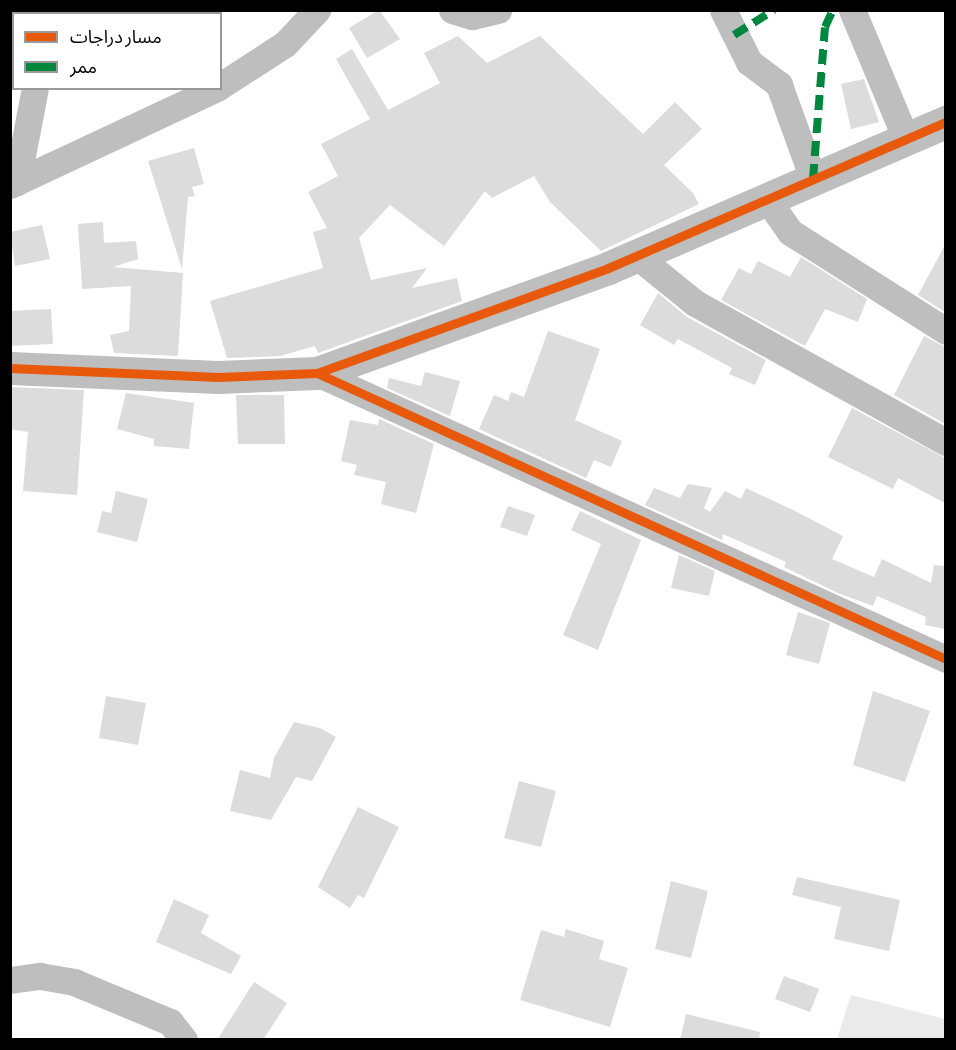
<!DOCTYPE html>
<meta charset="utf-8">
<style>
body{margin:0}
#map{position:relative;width:956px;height:1050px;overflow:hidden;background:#fff;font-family:"Asap Condensed","Noto Sans Arabic",sans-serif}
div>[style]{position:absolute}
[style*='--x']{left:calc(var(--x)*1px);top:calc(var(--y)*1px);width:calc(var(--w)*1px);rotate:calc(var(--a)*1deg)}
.green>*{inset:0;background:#eaeaea}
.stream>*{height:8px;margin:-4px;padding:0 4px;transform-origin:4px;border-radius:4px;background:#bcbcbc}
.building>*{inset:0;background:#dcdcdc}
.minor>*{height:27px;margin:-13.5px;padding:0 13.5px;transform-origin:13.5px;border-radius:13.5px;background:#bebebe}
.tertiary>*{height:33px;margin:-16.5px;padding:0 16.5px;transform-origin:16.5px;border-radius:16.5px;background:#bebebe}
.quiet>*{height:8px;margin-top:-4px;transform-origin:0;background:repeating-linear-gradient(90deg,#00873e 0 15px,transparent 0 23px)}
.cycleway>*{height:9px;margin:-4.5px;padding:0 4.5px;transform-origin:4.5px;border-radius:4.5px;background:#e8590c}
span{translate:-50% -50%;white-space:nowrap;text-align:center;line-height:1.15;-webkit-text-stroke:5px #fff;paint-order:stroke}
.frame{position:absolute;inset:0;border:12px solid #000;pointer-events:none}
.legend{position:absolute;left:12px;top:12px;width:210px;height:78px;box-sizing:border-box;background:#fff;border:2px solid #999;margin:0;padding:8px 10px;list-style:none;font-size:18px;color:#000}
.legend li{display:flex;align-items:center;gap:12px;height:30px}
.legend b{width:30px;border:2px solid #999}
</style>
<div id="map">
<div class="green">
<i style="clip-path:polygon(851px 995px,945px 1019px,945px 1039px,837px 1039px)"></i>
</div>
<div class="stream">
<i style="--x:10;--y:66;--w:4;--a:0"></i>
</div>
<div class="building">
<i style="clip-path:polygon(379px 10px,400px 39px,367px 58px,349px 28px)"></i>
<i style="clip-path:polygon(458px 36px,487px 63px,540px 36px,643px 134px,675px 102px,702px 129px,664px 165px,693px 193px,699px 204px,601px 251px,550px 202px,534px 176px,492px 198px,485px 191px,444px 246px,390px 205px,359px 238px,371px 280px,427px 268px,412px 288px,457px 278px,462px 301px,318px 353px,315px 346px,280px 356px,227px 358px,210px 301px,323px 268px,313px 232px,327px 228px,308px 192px,338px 176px,321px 144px,370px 119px,336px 59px,352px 49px,388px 110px,440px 83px,424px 53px)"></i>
<i style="clip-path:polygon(864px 79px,879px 122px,851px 129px,841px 84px)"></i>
<i style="clip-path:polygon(194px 148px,204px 184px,192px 187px,195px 196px,188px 197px,182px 269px,148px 161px)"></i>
<i style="clip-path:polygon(103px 222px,104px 243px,136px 241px,138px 259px,113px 267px,183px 273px,178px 356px,114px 353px,110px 335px,129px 331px,131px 286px,82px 289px,78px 224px)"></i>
<i style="clip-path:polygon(42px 225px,50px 259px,15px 266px,10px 232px)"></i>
<i style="clip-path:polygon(945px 245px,945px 312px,918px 295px)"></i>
<i style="clip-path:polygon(801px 257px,867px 299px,858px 322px,825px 309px,805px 346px,721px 300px,739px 268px,751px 274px,758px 261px,790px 277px)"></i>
<i style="clip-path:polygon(658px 293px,687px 317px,766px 360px,755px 385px,729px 374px,732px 368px,678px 339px,674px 345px,640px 325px)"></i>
<i style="clip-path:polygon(51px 309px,53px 344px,10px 346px,10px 311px)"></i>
<i style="clip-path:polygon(548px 331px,600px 349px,575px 420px,622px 441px,611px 467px,594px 460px,586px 478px,479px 429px,494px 395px,508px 401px,511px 392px,524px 397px)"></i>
<i style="clip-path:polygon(924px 336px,945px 347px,945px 424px,894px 395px)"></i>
<i style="clip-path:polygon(425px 372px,460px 381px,450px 416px,387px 388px,389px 378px,421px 386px)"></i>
<i style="clip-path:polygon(10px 387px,84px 390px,77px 495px,23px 491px,28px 432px,10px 429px)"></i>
<i style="clip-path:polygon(126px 393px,194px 403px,189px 449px,154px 446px,154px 439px,117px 429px)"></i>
<i style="clip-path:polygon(236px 395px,284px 395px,285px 444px,238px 444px)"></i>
<i style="clip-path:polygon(852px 408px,945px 458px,945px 503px,898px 478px,893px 489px,828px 457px)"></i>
<i style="clip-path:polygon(379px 419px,434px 444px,416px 513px,381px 504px,386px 482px,354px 475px,357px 465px,341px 461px,350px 420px,378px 425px)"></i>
<i style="clip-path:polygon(688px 484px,712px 488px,704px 508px,710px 512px,725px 491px,741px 499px,746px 488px,793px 510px,843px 536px,832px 559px,874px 577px,882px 559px,931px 583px,934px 565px,945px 566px,945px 629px,925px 625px,926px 617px,877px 596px,873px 606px,838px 593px,784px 567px,786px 562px,723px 534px,722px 540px,645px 505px,654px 488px,680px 498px)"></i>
<i style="clip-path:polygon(116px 491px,148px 499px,137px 542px,97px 532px,102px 511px,111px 513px)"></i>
<i style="clip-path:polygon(508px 506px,535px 515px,527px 536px,500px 527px)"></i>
<i style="clip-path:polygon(580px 511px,641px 540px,598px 650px,563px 635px,601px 544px,571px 530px)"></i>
<i style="clip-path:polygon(679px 555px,715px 571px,709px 596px,671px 588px)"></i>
<i style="clip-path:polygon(798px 612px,830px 623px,819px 664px,786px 655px)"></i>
<i style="clip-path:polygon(873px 691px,930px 711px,905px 782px,853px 765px)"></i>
<i style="clip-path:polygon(106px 696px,146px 703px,138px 745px,99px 738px)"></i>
<i style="clip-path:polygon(294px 722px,320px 728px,336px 737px,312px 781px,296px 777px,271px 820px,230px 811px,240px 770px,270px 778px,274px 758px)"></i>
<i style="clip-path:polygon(519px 781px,556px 791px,541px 847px,504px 838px)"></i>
<i style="clip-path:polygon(358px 807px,399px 827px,364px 898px,358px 895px,350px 908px,318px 887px)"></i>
<i style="clip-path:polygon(797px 877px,900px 900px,889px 951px,834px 939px,841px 907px,792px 895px)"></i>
<i style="clip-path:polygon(671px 881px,708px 891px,691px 958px,655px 949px)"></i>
<i style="clip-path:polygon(174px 899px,209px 915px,201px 933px,241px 956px,231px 974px,156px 942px)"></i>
<i style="clip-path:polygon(566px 929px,604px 941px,599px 959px,628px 968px,610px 1027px,520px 1000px,541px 930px,564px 937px)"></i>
<i style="clip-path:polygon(784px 976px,819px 989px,810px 1012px,775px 999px)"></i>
<i style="clip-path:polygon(254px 982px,287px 1003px,263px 1040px,217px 1040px)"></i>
<i style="clip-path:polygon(686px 1014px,760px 1032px,759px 1040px,680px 1040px)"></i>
</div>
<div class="minor">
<i style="--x:452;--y:10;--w:21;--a:17"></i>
<i style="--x:472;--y:16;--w:27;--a:-13"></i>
<i style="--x:723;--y:10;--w:58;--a:63.4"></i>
<i style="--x:749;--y:62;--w:38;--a:37"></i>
<i style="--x:779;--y:85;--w:100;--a:70.1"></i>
<i style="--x:852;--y:10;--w:140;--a:67.3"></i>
<i style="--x:10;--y:13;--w:4;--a:27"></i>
<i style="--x:220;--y:86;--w:77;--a:-32.9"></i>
<i style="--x:285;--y:44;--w:47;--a:-46.7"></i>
<i style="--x:17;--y:182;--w:96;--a:-79.2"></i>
<i style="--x:10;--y:185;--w:229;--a:-25.1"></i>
<i style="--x:767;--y:199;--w:40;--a:55.1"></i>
<i style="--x:790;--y:232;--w:185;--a:32.4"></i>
<i style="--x:637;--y:256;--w:75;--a:39"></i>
<i style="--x:695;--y:303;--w:287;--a:29"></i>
<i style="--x:317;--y:373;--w:691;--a:24.45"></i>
<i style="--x:10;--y:980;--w:30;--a:-8"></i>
<i style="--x:40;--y:976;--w:35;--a:10"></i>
<i style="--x:74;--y:982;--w:104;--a:22.6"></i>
<i style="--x:170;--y:1022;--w:23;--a:52"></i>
</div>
<div class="tertiary">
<i style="--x:10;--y:368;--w:208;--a:2.5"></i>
<i style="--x:218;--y:377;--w:99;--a:-2.3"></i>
<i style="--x:317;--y:373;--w:309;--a:-19.8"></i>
<i style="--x:608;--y:268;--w:368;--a:-23.4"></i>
</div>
<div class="quiet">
<i style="--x:734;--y:35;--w:47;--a:-32"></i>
<i style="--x:813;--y:179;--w:152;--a:-85.5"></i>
<i style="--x:825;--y:27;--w:19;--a:-65"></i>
</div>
<div class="cycleway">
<i style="--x:10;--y:368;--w:208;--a:2.5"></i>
<i style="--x:218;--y:377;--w:99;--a:-2.3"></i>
<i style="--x:317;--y:373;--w:309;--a:-19.8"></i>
<i style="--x:608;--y:268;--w:368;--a:-23.4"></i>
<i style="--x:317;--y:373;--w:691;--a:24.45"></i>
</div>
<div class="frame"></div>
<ul class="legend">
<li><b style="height:8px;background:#e8590c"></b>مسار دراجات</li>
<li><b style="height:8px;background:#00873e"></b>ممر</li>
</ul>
</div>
